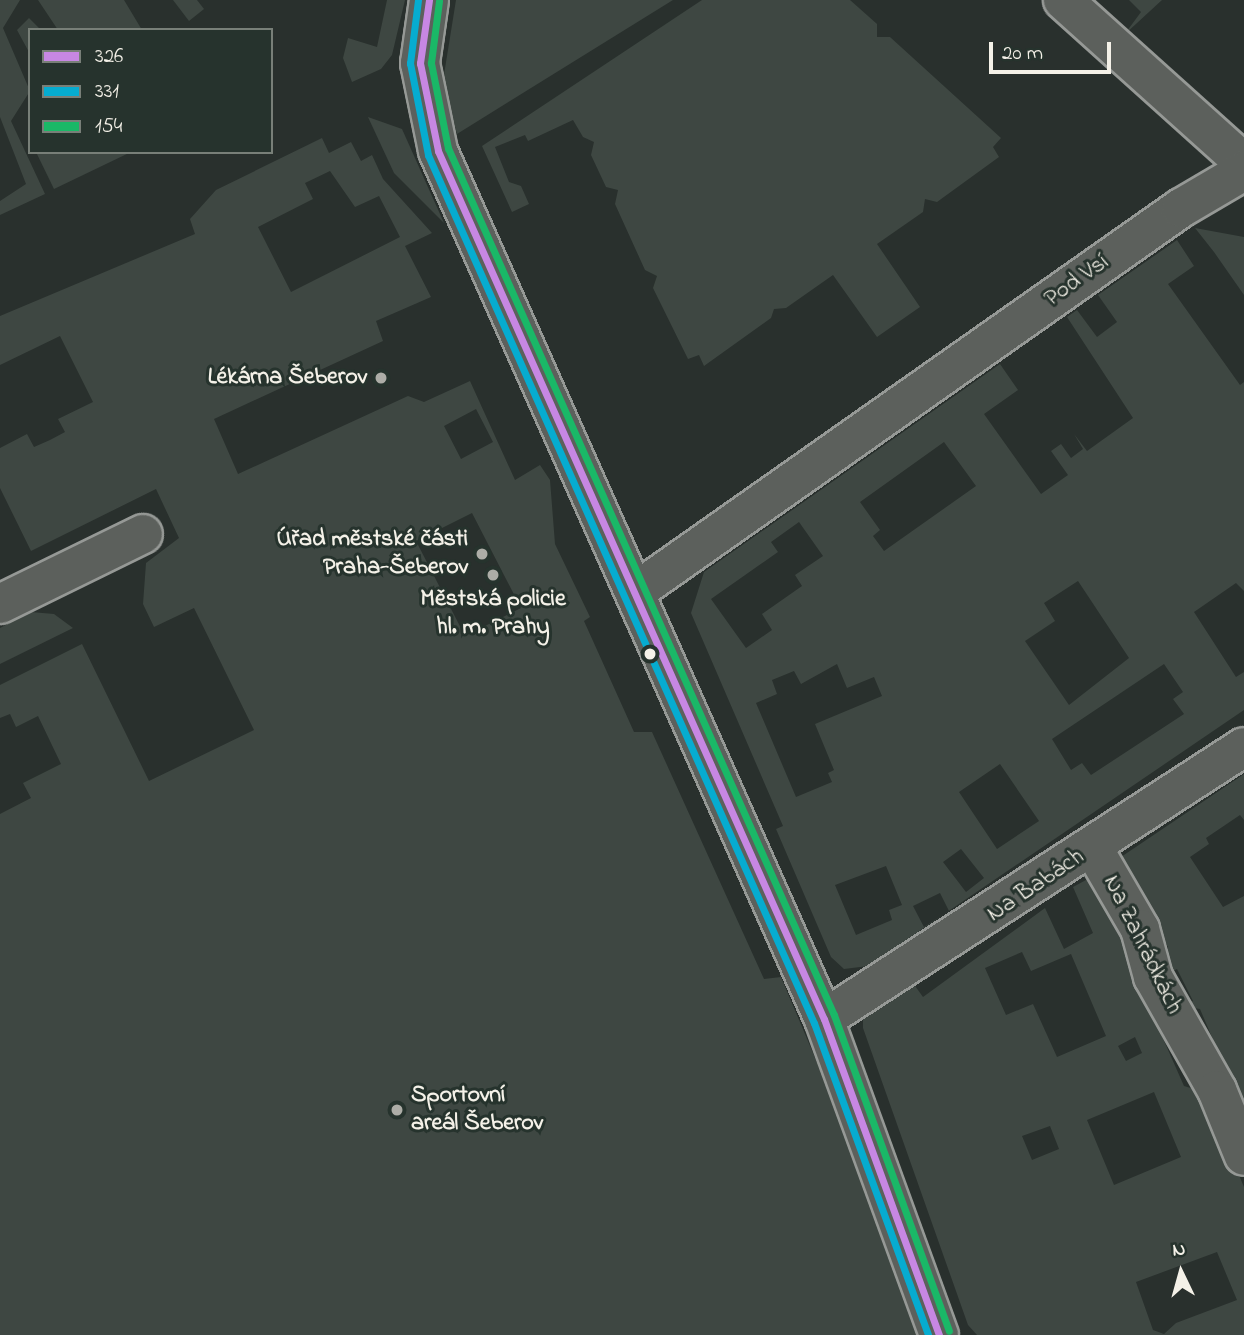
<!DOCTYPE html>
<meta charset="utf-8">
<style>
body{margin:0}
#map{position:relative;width:1244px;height:1335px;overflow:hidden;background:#29302d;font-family:"Indie Flower",sans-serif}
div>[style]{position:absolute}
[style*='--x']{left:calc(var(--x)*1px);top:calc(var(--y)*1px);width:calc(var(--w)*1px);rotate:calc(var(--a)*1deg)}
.green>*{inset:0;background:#3e4742}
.roads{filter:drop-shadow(2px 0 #969996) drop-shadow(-2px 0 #969996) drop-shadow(0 2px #969996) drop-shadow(0 -2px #969996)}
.minor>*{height:38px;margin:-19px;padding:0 19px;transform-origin:19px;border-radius:19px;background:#5c605c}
.bus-1>*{height:7px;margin:-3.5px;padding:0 3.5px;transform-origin:3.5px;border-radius:3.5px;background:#c787e3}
.bus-2>*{height:7px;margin:-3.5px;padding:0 3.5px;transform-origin:3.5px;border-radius:3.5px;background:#06acd0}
.bus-3>*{height:7px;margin:-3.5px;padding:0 3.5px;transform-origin:3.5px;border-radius:3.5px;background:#1ab867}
.dots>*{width:19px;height:19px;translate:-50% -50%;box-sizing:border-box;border:4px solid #26332d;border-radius:50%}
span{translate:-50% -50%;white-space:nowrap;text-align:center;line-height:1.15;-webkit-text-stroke:6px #26332d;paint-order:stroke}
.street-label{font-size:24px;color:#f4f1e8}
.poi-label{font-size:24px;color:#f4f1e8;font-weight:700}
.right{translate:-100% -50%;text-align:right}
.left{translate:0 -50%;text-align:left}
.legend{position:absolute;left:28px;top:28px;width:245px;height:126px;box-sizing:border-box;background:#26332d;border:2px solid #787f78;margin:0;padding:9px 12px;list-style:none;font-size:21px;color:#f4f1e8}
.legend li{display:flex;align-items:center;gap:14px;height:35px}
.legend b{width:35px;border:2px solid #787f78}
.north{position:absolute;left:1146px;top:1237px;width:70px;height:70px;-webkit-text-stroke:5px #26332d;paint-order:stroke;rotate:355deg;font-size:19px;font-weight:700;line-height:28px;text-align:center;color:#f4f1e8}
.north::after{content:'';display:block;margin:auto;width:24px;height:32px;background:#f4f1e8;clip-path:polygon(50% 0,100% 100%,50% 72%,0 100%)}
.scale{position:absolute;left:989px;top:42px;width:122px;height:32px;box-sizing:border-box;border:4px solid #f4f1e8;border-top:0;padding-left:9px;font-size:21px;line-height:24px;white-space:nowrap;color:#f4f1e8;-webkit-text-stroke:5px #26332d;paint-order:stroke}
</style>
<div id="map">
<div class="green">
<i style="clip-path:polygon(0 0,20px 0,3px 28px,30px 91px,11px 121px,45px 194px,0 215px,0 201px,26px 184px,0 117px)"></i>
<i style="clip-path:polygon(38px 0,124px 0,142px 30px,58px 30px)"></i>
<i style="clip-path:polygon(173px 0,197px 0,204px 9px,189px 21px)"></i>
<i style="clip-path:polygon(387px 0,405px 0,392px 55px,381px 69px,352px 82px,343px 58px,348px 38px,377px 47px)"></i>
<i style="clip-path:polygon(456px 0,673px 0,457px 134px,443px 81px)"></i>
<i style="clip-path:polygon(702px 0,850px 0,877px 24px,877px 37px,890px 37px,1001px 138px,993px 147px,999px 157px,937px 202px,925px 199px,923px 212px,877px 244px,920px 307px,877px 337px,833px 275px,786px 308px,774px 309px,771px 318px,704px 366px,699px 355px,688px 359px,653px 288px,657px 276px,645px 270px,615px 204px,618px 190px,606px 187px,591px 155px,594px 142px,583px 137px,573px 120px,528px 141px,525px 135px,495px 147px,509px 182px,521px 186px,529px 204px,512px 212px,482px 146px)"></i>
<i style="clip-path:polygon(1129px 0,1162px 0,1124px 35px,1141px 12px)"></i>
<i style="clip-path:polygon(29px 18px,41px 30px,30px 30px,30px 54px,17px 30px)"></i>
<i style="clip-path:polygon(368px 117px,402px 129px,444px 223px,394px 173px)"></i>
<i style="clip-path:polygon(evenodd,322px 138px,329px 153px,351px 142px,361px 161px,372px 155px,383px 179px,432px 233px,405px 246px,431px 297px,376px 321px,383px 341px,214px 419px,238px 474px,408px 396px,424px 402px,470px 381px,515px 480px,540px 465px,550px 480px,555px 544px,590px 617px,584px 621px,634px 732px,652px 732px,764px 979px,781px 977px,853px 1148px,917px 1335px,0 1335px,0 814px,31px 798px,23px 783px,61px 764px,38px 716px,16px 727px,10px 714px,0 718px,0 685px,82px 644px,149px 781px,254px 730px,194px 608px,154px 627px,143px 604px,146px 563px,179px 538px,156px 489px,31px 551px,0 488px,0 448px,27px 434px,34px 447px,50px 440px,65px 432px,58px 419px,93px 402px,60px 336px,0 365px,0 316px,195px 234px,190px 219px,216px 190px,322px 138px,330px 171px,355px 207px,379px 196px,400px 237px,291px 292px,258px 227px,313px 199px,305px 183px,330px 171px,322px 138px,476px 409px,493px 442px,461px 459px,444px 426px,476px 409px,322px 138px,472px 513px,521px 608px,465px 636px,416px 541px,472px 513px)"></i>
<i style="clip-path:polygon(36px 152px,131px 152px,54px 189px)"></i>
<i style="clip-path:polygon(1195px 228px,1244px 237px,1244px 295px,1214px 252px)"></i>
<i style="clip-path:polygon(evenodd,1177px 240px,1194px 266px,1168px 284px,1240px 385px,1244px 382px,1244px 591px,1236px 583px,1194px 612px,1236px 677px,1244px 672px,1244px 710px,868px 966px,844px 969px,831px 957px,776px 829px,783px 826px,691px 613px,704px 572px,1000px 364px,1018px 390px,984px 414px,1041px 494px,1068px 475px,1051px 451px,1061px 444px,1071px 458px,1083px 449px,1074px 434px,1087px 451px,1133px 418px,1067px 317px,1077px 310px,1097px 337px,1117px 322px,1098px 295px,1177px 240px,944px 442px,976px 486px,884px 551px,873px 536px,880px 530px,860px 502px,944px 442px,1177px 240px,799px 522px,823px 556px,795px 575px,802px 586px,762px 614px,772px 630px,746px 648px,711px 599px,778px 552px,771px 542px,799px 522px,1177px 240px,1078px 581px,1129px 658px,1069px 705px,1025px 641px,1055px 621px,1044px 603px,1078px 581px,1177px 240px,837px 664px,847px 688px,874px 677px,882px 696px,815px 724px,834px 770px,828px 773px,832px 782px,796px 797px,756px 703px,777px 694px,772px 680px,794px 671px,801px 684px,837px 664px,1177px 240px,1164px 664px,1183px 692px,1173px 699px,1184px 714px,1091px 775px,1082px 763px,1071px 770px,1052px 739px,1164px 664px,1177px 240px,1000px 764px,1039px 821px,997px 849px,959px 792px,1000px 764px,1177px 240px,961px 849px,984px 878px,966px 892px,943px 862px,961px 849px,1177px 240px,886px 866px,902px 905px,889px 910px,892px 920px,856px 935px,835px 885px,886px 866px,1177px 240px,940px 893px,949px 911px,924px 927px,913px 906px,940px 893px)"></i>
<i style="clip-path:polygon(31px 612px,54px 614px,73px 628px,0 664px,0 628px)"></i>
<i style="clip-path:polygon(1244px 774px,1244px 820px,1240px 815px,1206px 838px,1209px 844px,1190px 857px,1223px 907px,1244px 896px,1244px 1113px,1200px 1009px,1182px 1006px,1193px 1001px,1177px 969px,1166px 974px,1168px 947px,1118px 859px)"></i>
<i style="clip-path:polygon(evenodd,1086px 880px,1096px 883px,1132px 952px,1127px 957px,1184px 1086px,1204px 1092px,1244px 1187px,1244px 1335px,977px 1335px,968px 1325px,863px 1028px,863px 1014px,913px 983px,923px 997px,1045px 908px,1064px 949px,1093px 933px,1073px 887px,1086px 880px,1022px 952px,1031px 971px,1071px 954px,1106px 1036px,1057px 1057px,1033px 1004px,1006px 1015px,985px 968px,1022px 952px,1086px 880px,1135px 1037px,1142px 1053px,1126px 1061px,1118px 1046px,1135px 1037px,1086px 880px,1154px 1092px,1181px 1157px,1114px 1185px,1087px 1120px,1154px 1092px,1086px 880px,1050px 1126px,1059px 1149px,1032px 1160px,1022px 1136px,1050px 1126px,1086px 880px,1217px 1252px,1237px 1300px,1176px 1323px,1164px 1334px,1153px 1330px,1136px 1282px,1217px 1252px)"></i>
</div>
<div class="roads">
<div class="minor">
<i style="--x:429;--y:0;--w:64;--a:98.1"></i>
<i style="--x:420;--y:63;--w:90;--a:78.4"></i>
<i style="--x:438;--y:151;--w:950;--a:66.03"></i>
<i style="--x:824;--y:1019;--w:336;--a:70"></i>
<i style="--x:1063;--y:0;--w:244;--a:42"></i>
<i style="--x:638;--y:590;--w:664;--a:-35.13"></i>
<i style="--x:1181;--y:208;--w:73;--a:-30.4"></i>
<i style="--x:0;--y:604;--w:159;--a:-26.1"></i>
<i style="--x:1093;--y:848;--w:94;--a:59.9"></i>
<i style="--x:1140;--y:929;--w:50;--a:74.8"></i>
<i style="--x:1153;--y:977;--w:130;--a:60.5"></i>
<i style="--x:1217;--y:1090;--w:71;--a:67.8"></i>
<i style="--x:824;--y:1019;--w:500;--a:-32.93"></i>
</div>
</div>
<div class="bus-1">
<i style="--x:429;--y:0;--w:64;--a:98.1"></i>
<i style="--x:420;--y:63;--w:90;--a:78.4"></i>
<i style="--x:438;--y:151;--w:950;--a:66.03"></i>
<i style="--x:824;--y:1019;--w:336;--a:70"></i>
</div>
<div class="bus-2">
<i style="--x:418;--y:0;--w:64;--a:97.2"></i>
<i style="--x:410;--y:63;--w:94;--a:78.9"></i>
<i style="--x:428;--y:155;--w:950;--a:66.03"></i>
<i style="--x:814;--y:1023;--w:332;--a:69.9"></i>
</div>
<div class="bus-3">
<i style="--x:439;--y:1;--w:63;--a:97.4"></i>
<i style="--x:431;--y:63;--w:87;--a:78.7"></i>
<i style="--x:448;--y:148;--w:949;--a:66"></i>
<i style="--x:834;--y:1015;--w:336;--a:70"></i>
</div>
<div class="dots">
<i style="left:381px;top:378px;background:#adada7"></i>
<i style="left:482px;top:554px;background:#adada7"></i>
<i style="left:493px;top:575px;background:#adada7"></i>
<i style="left:650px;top:654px;background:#f4f1e8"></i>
<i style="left:397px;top:1110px;background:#adada7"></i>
</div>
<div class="street-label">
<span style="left:1077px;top:281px;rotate:-35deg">Pod Vsí</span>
<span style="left:1036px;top:886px;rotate:-34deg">Na Babách</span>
<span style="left:1142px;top:945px;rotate:64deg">Na Zahrádkách</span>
</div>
<div class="poi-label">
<span class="right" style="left:367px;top:378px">Lékárna Šeberov</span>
<span class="right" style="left:468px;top:554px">Úřad městské části<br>Praha-Šeberov</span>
<span style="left:493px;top:614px">Městská policie<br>hl. m. Prahy</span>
<span class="left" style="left:411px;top:1110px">Sportovní<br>areál Šeberov</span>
</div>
<ul class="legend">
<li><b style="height:9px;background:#c787e3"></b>326</li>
<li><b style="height:9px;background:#06acd0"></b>331</li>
<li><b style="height:9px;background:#1ab867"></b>154</li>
</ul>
<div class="north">N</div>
<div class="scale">20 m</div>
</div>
